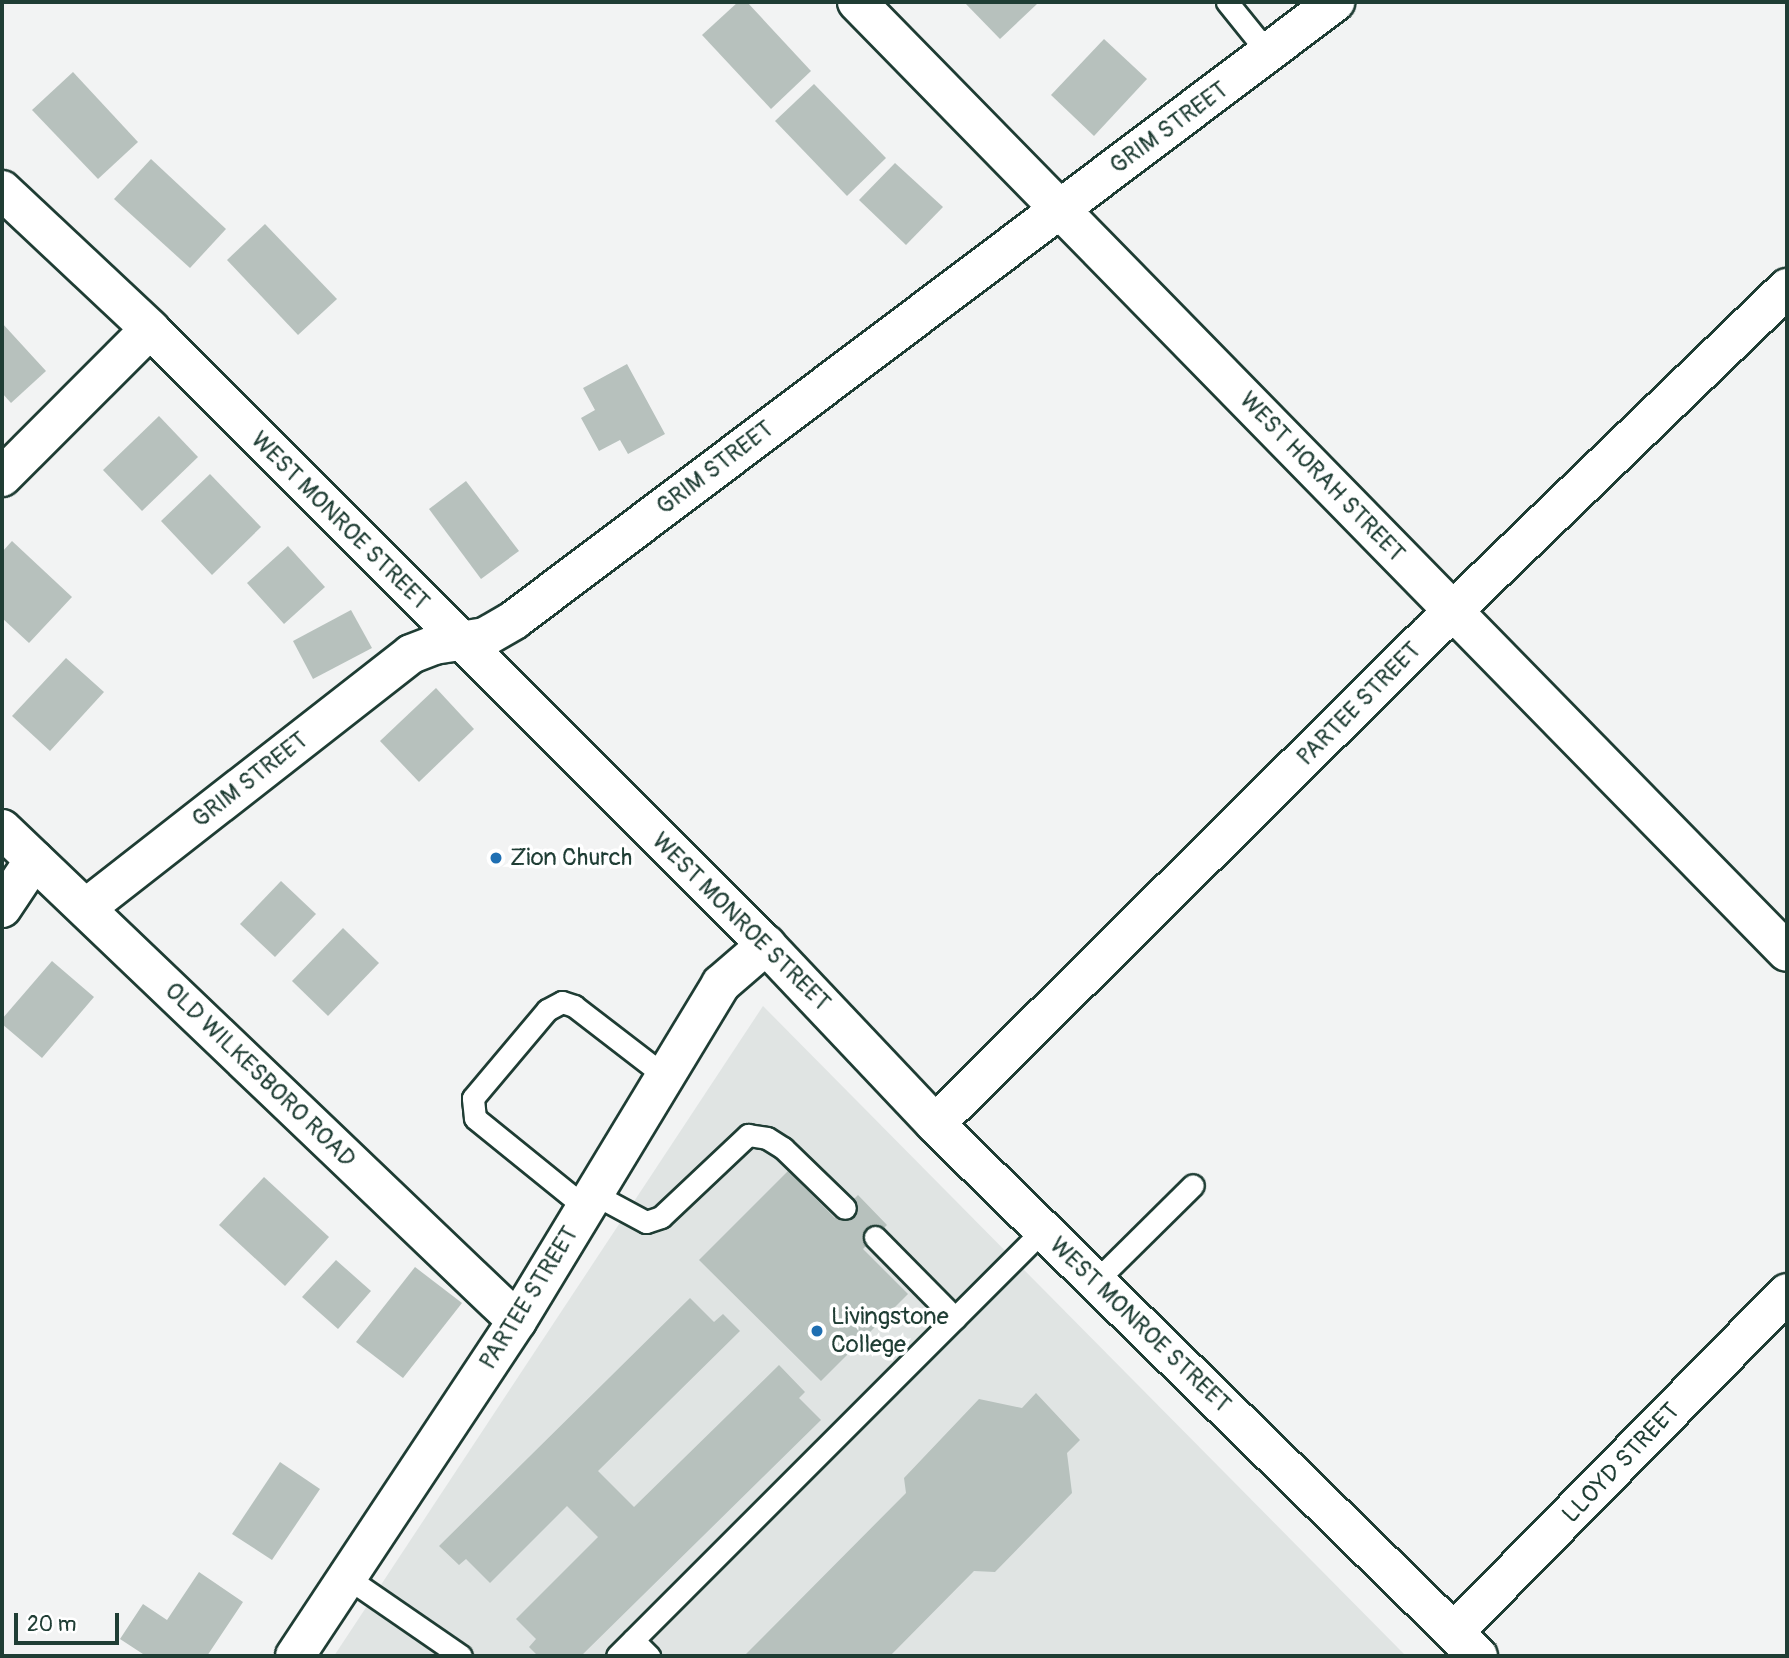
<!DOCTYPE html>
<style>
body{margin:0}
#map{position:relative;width:1789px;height:1658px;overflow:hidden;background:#f2f3f3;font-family:Pangolin,sans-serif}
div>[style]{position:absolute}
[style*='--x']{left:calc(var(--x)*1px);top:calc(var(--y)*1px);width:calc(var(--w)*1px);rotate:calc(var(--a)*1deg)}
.built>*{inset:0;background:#e0e4e3}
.building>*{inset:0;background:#b7c1bd}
.roads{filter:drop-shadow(2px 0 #1f3d34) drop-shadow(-2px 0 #1f3d34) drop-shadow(0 2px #1f3d34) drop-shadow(0 -2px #1f3d34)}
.service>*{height:21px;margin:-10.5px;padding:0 10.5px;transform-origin:10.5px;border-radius:10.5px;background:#fff}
.minor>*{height:38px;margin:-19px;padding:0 19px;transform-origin:19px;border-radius:19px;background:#fff}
.dots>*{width:19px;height:19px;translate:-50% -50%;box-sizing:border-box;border:4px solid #fff;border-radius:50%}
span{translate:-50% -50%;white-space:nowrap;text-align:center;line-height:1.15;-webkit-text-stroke:7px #fff;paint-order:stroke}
.street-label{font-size:24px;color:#1f3d34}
.poi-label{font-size:24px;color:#1f3d34}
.left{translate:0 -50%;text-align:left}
.frame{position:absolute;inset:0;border:4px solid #1f3d34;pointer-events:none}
.scale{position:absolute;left:14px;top:1613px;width:105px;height:32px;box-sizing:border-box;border:4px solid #1f3d34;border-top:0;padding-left:9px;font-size:21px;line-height:24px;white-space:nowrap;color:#1f3d34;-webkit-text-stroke:5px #fff;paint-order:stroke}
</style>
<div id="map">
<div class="built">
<i style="clip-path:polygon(763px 1006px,1406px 1656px,334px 1656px)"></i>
</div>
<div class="building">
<i style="clip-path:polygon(738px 2px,747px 2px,811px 71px,771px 109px,702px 35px)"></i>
<i style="clip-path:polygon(964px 2px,1035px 2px,1037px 4px,1000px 39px)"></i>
<i style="clip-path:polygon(1104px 39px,1147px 79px,1094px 136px,1051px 95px)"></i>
<i style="clip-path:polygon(73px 72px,138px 142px,98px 179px,32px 110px)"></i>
<i style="clip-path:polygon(814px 84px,886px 158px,847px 196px,775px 121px)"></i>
<i style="clip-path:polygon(151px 159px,226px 229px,190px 268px,114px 199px)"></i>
<i style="clip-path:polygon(895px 163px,943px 207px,906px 245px,859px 200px)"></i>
<i style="clip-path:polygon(265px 224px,337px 299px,298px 335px,227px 260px)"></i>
<i style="clip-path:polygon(2px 323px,46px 371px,11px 403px,2px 393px)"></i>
<i style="clip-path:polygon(627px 364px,665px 434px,628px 454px,620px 440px,599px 451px,581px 418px,595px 410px,583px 388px)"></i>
<i style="clip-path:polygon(159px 416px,198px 457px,142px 511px,103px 470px)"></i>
<i style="clip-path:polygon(210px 474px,261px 527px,212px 575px,161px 521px)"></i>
<i style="clip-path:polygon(466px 481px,519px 551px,481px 579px,429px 509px)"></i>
<i style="clip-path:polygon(12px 541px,72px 597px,29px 643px,2px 618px,2px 552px)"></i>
<i style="clip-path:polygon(288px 546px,325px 587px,284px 624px,247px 583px)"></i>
<i style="clip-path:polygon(351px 610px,372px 648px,313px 679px,293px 641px)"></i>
<i style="clip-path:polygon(66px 658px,104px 692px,50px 751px,12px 716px)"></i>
<i style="clip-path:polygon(436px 688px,474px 729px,419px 782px,380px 741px)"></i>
<i style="clip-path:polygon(281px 881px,316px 914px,275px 957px,240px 924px)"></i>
<i style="clip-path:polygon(343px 928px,379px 963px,328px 1016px,292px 981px)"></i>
<i style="clip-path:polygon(52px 961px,94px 997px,42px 1058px,2px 1024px,2px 1019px)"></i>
<i style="clip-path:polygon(788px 1171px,835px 1218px,858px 1195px,887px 1225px,863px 1249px,908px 1294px,821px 1381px,699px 1260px)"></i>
<i style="clip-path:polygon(264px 1177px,329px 1237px,285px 1286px,219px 1225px)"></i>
<i style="clip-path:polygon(336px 1260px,371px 1291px,338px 1329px,302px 1297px)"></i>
<i style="clip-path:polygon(415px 1267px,462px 1303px,403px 1378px,356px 1342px)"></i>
<i style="clip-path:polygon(690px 1298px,714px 1322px,723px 1314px,740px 1331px,598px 1471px,634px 1507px,779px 1365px,805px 1392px,799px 1398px,821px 1420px,581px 1656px,538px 1656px,529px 1647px,536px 1639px,516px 1619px,598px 1537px,567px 1506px,490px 1583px,466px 1559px,459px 1565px,439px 1546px)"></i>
<i style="clip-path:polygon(1036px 1393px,1080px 1440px,1067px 1453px,1072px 1493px,995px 1572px,974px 1571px,890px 1656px,744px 1656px,906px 1493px,904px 1478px,979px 1399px,1022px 1408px)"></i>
<i style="clip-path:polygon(280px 1462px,320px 1489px,272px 1560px,232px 1534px)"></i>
<i style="clip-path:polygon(199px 1572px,243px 1602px,207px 1656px,146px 1656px,120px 1639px,143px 1604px,167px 1620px)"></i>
</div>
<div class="roads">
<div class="service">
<i style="--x:1227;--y:2;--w:67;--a:51.1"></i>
<i style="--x:594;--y:1194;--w:59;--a:28.3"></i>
<i style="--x:646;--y:1222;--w:16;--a:-18"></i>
<i style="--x:661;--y:1217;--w:120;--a:-43.3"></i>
<i style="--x:748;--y:1135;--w:19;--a:9"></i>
<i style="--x:767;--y:1138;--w:19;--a:32"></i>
<i style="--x:783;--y:1148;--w:86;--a:44.1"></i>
<i style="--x:586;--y:1208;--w:143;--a:-141"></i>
<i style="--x:475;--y:1118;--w:20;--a:-96"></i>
<i style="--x:473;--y:1098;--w:115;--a:-49.9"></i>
<i style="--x:547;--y:1010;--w:17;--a:-28"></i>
<i style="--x:562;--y:1002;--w:13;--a:18"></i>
<i style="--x:574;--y:1006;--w:115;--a:37.6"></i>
<i style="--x:875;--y:1237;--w:114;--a:45.4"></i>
<i style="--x:1096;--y:1281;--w:136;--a:-44.7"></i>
<i style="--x:348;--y:1578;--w:137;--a:34.6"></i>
<i style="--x:633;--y:1640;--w:23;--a:45"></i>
<i style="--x:617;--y:1656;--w:602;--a:-45"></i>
</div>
<div class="minor">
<i style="--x:857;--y:2;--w:1329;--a:45.61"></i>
<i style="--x:2;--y:190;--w:203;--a:43.2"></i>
<i style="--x:150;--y:329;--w:871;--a:45"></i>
<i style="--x:766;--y:945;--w:246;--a:46.6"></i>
<i style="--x:935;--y:1124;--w:760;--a:44.41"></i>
<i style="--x:2;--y:477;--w:209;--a:-45"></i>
<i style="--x:2;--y:829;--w:712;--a:43.69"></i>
<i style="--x:2;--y:908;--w:58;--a:-56.3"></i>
<i style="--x:86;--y:908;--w:412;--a:-38"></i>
<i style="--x:411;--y:654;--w:25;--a:-21"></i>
<i style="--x:434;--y:645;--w:52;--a:-8.9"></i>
<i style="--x:485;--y:637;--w:34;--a:-30"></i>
<i style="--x:514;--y:620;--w:1028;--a:-36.97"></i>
<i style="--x:935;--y:1124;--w:700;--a:-44.77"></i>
<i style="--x:1432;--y:631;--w:494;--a:-44"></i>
<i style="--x:1454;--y:1632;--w:475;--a:-45.5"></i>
<i style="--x:295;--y:1656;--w:402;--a:-56.5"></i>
<i style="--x:517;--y:1321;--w:394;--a:-58.8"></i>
<i style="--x:721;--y:984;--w:60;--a:-40.9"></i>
</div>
</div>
<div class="dots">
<i style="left:496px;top:858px;background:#1f6fb2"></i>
<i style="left:817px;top:1331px;background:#1f6fb2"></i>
</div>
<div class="street-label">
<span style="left:1169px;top:128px;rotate:-36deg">GRIM STREET</span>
<span style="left:715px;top:468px;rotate:-37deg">GRIM STREET</span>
<span style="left:1322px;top:477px;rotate:46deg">WEST HORAH STREET</span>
<span style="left:340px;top:521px;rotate:45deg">WEST MONROE STREET</span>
<span style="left:1359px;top:704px;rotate:-45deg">PARTEE STREET</span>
<span style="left:250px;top:780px;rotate:-38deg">GRIM STREET</span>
<span style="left:741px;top:922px;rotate:45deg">WEST MONROE STREET</span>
<span style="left:260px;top:1075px;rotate:44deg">OLD WILKESBORO ROAD</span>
<span style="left:529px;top:1298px;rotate:-58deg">PARTEE STREET</span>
<span style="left:1140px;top:1325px;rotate:44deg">WEST MONROE STREET</span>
<span style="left:1621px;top:1463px;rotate:-46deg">LLOYD STREET</span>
</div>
<div class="poi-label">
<span class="left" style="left:510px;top:858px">Zion Church</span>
<span class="left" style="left:831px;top:1331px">Livingstone<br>College</span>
</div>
<div class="frame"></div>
<div class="scale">20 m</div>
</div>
